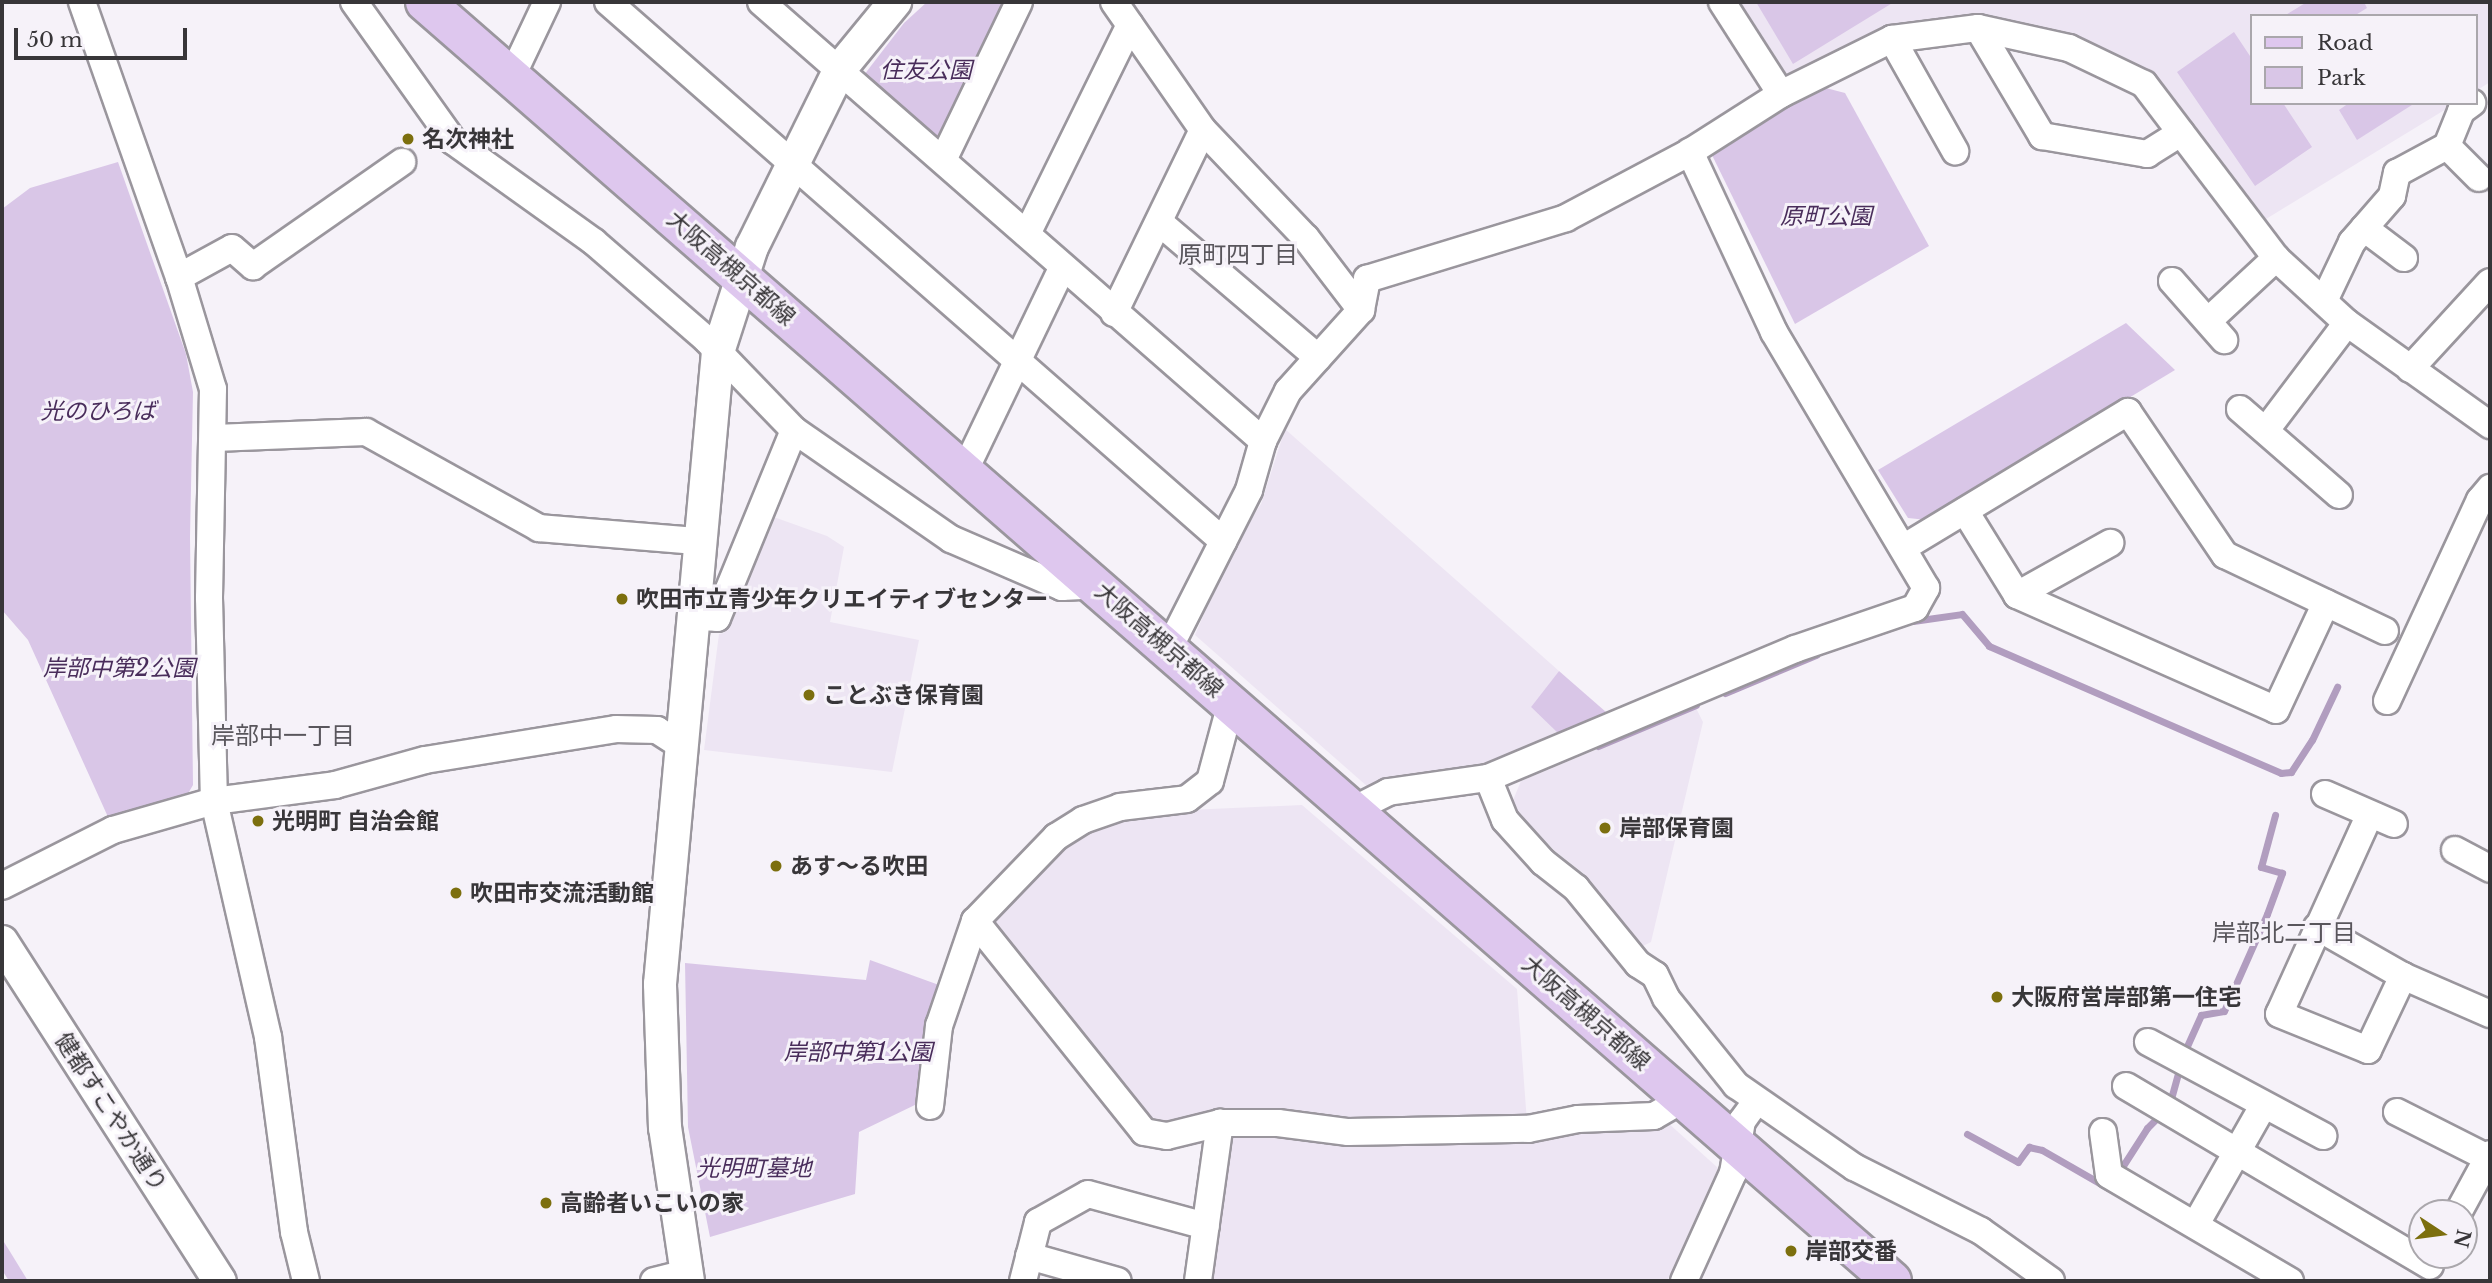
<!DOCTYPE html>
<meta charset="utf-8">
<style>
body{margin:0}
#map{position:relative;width:2492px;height:1283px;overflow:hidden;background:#f6f2f9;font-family:"Libre Baskerville","Noto Sans JP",serif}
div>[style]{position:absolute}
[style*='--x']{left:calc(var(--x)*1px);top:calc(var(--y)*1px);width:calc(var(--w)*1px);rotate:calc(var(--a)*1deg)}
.built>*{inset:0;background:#ede5f3}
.green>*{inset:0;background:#d9c6e7}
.stream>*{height:7px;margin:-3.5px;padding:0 3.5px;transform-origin:3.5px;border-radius:3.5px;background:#b19dbf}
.roads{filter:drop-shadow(2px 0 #9a969d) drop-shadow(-2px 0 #9a969d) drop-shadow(0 2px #9a969d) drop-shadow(0 -2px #9a969d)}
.minor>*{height:26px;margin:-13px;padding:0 13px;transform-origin:13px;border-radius:13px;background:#fff}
.tertiary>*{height:32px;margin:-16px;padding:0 16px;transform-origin:16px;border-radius:16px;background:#fff}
.primary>*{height:38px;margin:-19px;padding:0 19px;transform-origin:19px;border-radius:19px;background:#dec7ee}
.dots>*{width:19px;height:19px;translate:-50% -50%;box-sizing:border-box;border:4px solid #f6f2f9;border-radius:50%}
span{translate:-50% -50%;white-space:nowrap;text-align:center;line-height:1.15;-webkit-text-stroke:6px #f6f2f9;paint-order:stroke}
.park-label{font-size:23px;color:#492d5b;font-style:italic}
.poi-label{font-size:23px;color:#383639;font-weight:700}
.left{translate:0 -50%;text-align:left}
.street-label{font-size:23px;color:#383639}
.neighbourhood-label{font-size:24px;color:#59565c}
.frame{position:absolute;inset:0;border:4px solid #383639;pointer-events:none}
.legend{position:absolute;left:2250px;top:14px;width:228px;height:91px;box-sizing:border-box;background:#f6f2f9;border:2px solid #aaa7ac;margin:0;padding:9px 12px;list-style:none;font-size:21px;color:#383639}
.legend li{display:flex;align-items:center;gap:14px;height:35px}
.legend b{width:35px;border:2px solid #aaa7ac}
.north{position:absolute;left:2408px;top:1199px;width:70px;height:70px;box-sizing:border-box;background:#f6f2f9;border:2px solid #aaa7ac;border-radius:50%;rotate:103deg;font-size:19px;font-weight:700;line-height:28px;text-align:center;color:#383639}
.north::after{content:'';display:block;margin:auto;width:24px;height:32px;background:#7c6f0e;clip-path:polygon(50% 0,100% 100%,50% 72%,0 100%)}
.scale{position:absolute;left:14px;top:28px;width:173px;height:32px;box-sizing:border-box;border:4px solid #383639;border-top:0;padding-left:9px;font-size:21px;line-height:24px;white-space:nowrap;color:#383639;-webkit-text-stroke:5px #f6f2f9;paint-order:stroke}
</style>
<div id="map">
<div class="built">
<i style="clip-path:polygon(1737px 2px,2490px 2px,2490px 82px,2476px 91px,2476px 16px,2252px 16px,2252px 103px,2456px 103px,2266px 219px,2149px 71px,2075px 34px,1984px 15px,1888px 30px,1833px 53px,1785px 80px)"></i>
<i style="clip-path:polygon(1285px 429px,1559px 671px,1531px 707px,1563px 738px,1500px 766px,1368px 787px,1195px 635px,1233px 546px,1261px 504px)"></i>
<i style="clip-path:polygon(768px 515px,827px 536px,844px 547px,830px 622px,919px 640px,892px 772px,704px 750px,719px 634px,724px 633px,733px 599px)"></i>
<i style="clip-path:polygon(1696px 708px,1703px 722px,1651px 942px,1643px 946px,1583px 873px,1555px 851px,1511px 805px,1521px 781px)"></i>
<i style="clip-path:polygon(1302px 805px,1517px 989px,1527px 1122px,1343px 1124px,1239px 1112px,1199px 1114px,1164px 1128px,1147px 1124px,985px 917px,1061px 839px,1121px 813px)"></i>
<i style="clip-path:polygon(1667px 1122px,1718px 1168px,1667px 1281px,1205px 1281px,1224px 1138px,1234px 1127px)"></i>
</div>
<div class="green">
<i style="clip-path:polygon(927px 2px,1010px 2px,944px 138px,936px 140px,864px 75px,904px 23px)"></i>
<i style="clip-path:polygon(1756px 2px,1894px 2px,1793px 64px)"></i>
<i style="clip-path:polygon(2307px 2px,2364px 2px,2367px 8px,2354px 16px,2284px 16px)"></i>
<i style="clip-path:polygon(2234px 32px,2252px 59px,2252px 103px,2283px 103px,2312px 147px,2255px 186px,2177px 72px)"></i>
<i style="clip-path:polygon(1822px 87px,1845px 93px,1929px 246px,1795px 324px,1710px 151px)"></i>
<i style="clip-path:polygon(2349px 103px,2415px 103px,2357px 140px,2339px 110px)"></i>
<i style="clip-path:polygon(118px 162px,186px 354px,193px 392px,190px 537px,193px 785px,186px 797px,108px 817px,28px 640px,2px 610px,2px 209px,30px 188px)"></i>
<i style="clip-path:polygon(2126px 323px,2175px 370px,1927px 520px,1908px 518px,1878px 470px)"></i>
<i style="clip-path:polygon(1559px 671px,1614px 719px,1563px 738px,1531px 707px)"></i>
<i style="clip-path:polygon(870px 960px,939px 985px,919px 1103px,859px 1132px,855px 1194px,710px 1237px,688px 1127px,685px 963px,866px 980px)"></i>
<i style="clip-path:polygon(2px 1239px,9px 1250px,28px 1281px,9px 1281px,2px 1270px)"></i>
</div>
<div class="stream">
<i style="--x:1913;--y:621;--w:49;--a:-8.1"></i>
<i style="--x:1962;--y:614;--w:42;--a:49.8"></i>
<i style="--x:1989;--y:646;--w:318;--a:23.5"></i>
<i style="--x:2281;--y:773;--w:10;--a:-6"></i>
<i style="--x:2291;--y:772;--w:38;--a:-57"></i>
<i style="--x:2312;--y:740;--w:59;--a:-64.7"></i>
<i style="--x:1725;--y:693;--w:99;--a:-22.7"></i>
<i style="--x:1598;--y:746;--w:106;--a:-22.7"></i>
<i style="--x:2183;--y:1055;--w:44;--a:-65.8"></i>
<i style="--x:2201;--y:1015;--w:23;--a:-10"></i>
<i style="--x:2224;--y:1011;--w:106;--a:-66.1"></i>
<i style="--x:2267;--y:914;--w:44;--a:-69.9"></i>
<i style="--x:2282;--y:873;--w:22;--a:-164"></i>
<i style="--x:2261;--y:867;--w:54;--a:-74.9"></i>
<i style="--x:2169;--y:1106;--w:41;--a:-74.6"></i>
<i style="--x:1967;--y:1134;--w:58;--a:28.8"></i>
<i style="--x:2018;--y:1162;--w:19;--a:-54"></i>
<i style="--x:2029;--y:1147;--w:13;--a:13"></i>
<i style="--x:2042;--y:1150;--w:76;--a:29.9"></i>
<i style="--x:2117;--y:1175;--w:56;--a:-57.4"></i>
<i style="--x:2147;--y:1128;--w:20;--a:-45"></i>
</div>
<div class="roads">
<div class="minor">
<i style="--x:82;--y:2;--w:292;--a:70.6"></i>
<i style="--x:179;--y:277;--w:117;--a:73.1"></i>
<i style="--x:213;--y:389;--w:209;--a:91.1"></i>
<i style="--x:209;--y:598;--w:203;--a:88.6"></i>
<i style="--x:214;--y:801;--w:242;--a:77.1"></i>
<i style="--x:268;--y:1037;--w:197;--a:82.4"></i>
<i style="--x:294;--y:1232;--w:50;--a:76.2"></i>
<i style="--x:354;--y:2;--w:171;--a:54.5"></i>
<i style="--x:453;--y:141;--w:173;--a:35.6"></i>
<i style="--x:594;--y:242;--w:150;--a:40.9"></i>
<i style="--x:707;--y:340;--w:125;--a:46"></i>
<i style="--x:794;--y:430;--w:191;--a:34.8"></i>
<i style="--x:951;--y:539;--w:121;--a:23.4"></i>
<i style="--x:1062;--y:587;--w:35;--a:-3"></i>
<i style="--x:608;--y:2;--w:818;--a:41.23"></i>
<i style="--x:761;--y:2;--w:667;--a:41.17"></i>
<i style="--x:1114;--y:2;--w:156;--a:55.2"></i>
<i style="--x:1203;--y:130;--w:149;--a:46.4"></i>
<i style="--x:1306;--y:238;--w:91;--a:52.6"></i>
<i style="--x:1722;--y:2;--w:109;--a:57.3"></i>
<i style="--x:1978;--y:28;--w:126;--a:59.3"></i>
<i style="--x:2042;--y:136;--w:107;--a:9.7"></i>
<i style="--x:2147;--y:154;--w:40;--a:-32"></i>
<i style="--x:1892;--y:39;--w:129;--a:60.6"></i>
<i style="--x:512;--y:76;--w:82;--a:-64.7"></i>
<i style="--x:2447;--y:146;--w:45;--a:45"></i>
<i style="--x:943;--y:160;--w:175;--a:-64.3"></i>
<i style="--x:1159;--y:222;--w:209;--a:40.5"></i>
<i style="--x:2364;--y:228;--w:50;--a:36.9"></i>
<i style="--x:1027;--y:234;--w:233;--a:-63.8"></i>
<i style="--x:179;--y:277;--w:60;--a:-28.7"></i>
<i style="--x:232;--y:248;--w:28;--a:41"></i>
<i style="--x:253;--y:266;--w:182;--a:-34.9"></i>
<i style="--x:2172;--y:281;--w:79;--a:48.6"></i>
<i style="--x:2324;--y:301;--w:65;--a:-64.6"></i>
<i style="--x:2352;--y:242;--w:61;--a:-49"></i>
<i style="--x:2392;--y:196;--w:24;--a:-78"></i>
<i style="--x:2397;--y:173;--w:57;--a:-28.4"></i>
<i style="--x:2447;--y:146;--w:38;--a:-68"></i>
<i style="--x:2461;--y:111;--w:14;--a:-36"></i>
<i style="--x:1114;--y:313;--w:203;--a:-64.1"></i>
<i style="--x:2208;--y:321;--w:93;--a:-42.8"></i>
<i style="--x:2410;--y:369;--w:118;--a:-47.4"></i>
<i style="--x:2240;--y:409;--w:131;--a:41"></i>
<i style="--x:2266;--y:430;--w:134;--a:-52.9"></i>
<i style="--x:215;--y:438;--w:151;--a:-2.3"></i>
<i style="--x:366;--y:432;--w:198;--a:29"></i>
<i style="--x:539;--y:528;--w:160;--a:4.7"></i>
<i style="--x:964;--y:472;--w:226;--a:-64.3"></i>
<i style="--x:1965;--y:511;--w:99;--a:58.2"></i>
<i style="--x:2017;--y:595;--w:283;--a:23.9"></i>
<i style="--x:2276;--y:710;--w:118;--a:-65"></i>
<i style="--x:1903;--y:548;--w:263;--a:-31.2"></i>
<i style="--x:2128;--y:412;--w:173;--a:55.9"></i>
<i style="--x:2225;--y:555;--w:177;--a:25.4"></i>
<i style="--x:2017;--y:595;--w:107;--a:-29.2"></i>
<i style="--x:692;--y:617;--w:25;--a:2"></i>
<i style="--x:717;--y:618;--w:203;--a:-67.7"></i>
<i style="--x:1169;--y:648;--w:177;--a:-63.1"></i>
<i style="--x:1249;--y:490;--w:51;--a:-74.1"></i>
<i style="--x:1263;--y:441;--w:56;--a:-63.4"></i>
<i style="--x:1288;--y:391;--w:109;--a:-48"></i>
<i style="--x:1361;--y:310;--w:32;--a:-79"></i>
<i style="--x:1367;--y:279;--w:208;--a:-17"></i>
<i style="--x:1566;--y:218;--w:140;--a:-28"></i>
<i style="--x:1690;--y:152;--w:108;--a:-32.5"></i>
<i style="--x:1781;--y:94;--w:124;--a:-26.4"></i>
<i style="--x:1892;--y:39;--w:87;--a:-7.3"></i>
<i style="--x:1978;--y:28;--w:93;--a:12.4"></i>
<i style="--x:2069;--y:48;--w:83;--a:25.6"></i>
<i style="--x:2144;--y:84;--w:218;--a:52.8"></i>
<i style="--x:2276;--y:258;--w:96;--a:42.5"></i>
<i style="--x:2347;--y:323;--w:176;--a:35.5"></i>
<i style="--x:2387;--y:701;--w:221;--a:-65.2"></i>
<i style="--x:2480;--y:500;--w:16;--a:-50"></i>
<i style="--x:1488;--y:778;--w:45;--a:68"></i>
<i style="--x:1505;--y:820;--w:57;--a:47.9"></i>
<i style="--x:1543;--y:862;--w:42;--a:38.2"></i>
<i style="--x:1576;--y:888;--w:98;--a:50.8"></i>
<i style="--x:1638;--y:964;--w:20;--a:33"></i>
<i style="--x:1655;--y:975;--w:25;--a:64"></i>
<i style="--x:1666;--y:998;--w:112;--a:51.2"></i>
<i style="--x:1736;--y:1085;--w:144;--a:34.8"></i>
<i style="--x:1854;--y:1167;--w:142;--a:26.7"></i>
<i style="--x:1981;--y:1231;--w:86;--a:35.5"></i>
<i style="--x:2325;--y:794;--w:75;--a:23.5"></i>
<i style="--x:1353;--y:810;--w:39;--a:-27"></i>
<i style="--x:1388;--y:792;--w:101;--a:-8"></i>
<i style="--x:1488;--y:778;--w:333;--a:-22.8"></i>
<i style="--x:1795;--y:649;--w:127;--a:-18.9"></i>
<i style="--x:1915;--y:608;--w:23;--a:-61"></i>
<i style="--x:1926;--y:588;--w:298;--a:-120.7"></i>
<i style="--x:1774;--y:332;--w:199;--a:-115"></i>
<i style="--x:2369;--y:816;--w:217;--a:114.4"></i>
<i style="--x:2279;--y:1014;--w:96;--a:22"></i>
<i style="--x:2368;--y:1050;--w:82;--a:-64.7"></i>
<i style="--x:2455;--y:850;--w:40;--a:28"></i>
<i style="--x:2;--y:886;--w:124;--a:-26.8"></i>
<i style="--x:113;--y:830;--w:105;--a:-16"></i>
<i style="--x:214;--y:801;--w:122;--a:-7.5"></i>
<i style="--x:335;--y:785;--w:93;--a:-15.5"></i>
<i style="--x:425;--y:760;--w:193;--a:-9.2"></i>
<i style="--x:616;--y:729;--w:41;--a:1.4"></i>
<i style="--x:657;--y:730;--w:27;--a:33"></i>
<i style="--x:975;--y:921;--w:270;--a:51.3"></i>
<i style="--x:1144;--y:1132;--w:23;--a:10"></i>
<i style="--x:1167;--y:1136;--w:55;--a:-13.8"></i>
<i style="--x:1220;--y:1123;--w:58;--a:0"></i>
<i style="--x:1278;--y:1123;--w:71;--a:7.3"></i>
<i style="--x:1348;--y:1132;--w:180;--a:-1"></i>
<i style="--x:1528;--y:1129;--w:51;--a:-11.3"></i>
<i style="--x:1578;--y:1119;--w:76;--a:-2.3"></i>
<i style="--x:1654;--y:1116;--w:34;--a:-30"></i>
<i style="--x:2317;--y:927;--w:99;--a:29.7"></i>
<i style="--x:2403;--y:976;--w:95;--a:23.6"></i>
<i style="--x:2148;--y:1042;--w:199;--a:28.2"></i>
<i style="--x:2126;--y:1086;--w:353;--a:30.6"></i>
<i style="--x:930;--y:1106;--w:81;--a:-83.6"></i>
<i style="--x:939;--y:1026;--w:111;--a:-71.1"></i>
<i style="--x:975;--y:921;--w:117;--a:-46"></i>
<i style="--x:1056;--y:837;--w:32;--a:-32"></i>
<i style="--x:1083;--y:820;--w:39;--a:-19"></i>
<i style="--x:1120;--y:807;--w:67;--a:-6.8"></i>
<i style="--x:1187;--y:799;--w:29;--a:-38"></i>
<i style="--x:1210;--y:781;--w:81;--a:-74.9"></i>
<i style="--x:2397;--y:1112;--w:102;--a:26.8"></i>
<i style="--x:2103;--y:1132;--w:43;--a:82.1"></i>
<i style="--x:2109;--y:1175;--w:210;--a:30.4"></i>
<i style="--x:2458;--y:1213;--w:67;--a:-61.5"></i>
<i style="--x:2196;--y:1224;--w:136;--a:-60.4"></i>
<i style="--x:1029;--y:1256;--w:92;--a:15.7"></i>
<i style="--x:654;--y:1281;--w:33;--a:-14"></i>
<i style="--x:1023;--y:1281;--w:61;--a:-75.7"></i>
<i style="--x:1038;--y:1222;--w:57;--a:-29.2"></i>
<i style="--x:1088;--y:1194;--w:122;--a:15.2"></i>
<i style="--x:1198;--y:1281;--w:160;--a:-82.1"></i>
<i style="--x:1684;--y:1281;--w:119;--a:-65.6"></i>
<i style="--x:1733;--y:1173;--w:53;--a:-80.2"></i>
<i style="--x:1742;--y:1121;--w:24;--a:-54"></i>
</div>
<div class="tertiary">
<i style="--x:2;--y:942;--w:403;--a:57.3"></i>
<i style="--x:688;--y:1281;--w:155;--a:-98.5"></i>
<i style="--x:665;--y:1128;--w:144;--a:-92"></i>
<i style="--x:660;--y:984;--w:635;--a:-84.76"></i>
<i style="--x:718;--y:352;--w:110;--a:-72.1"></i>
<i style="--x:752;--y:247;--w:199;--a:-63.7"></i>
<i style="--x:840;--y:69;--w:87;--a:-50.6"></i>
</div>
<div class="primary">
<i style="--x:425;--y:2;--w:1946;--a:41.08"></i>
</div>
</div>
<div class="dots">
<i style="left:408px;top:139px;background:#7c6f0e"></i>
<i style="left:622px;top:599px;background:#7c6f0e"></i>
<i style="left:809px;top:695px;background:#7c6f0e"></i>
<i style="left:258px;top:821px;background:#7c6f0e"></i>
<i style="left:1605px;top:828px;background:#7c6f0e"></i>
<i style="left:776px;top:866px;background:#7c6f0e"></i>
<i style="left:456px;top:893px;background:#7c6f0e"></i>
<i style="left:1997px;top:997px;background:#7c6f0e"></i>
<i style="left:546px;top:1203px;background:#7c6f0e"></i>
<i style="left:1791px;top:1251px;background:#7c6f0e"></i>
</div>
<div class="park-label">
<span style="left:926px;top:70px">住友公園</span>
<span style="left:1826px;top:216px">原町公園</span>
<span style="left:98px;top:411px">光のひろば</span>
<span style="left:119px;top:668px">岸部中第2公園</span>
<span style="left:858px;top:1052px">岸部中第1公園</span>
<span style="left:754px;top:1168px">光明町墓地</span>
</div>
<div class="poi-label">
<span class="left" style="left:422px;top:139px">名次神社</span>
<span class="left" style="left:636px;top:599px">吹田市立青少年クリエイティブセンター</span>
<span class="left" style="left:823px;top:695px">ことぶき保育園</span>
<span class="left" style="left:272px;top:821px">光明町 自治会館</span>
<span class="left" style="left:1619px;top:828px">岸部保育園</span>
<span class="left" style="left:790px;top:866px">あす～る吹田</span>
<span class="left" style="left:470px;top:893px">吹田市交流活動館</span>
<span class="left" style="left:2011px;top:997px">大阪府営岸部第一住宅</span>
<span class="left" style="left:560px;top:1203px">高齢者いこいの家</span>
<span class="left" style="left:1805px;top:1251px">岸部交番</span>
</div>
<div class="street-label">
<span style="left:731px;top:268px;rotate:41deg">大阪高槻京都線</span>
<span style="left:1159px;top:640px;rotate:41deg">大阪高槻京都線</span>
<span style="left:1586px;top:1013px;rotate:41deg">大阪高槻京都線</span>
<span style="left:111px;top:1112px;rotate:57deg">健都すこやか通り</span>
</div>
<div class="neighbourhood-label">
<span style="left:1238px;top:255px">原町四丁目</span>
<span style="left:283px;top:736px">岸部中一丁目</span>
<span style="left:2284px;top:933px">岸部北二丁目</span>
</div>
<div class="frame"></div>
<ul class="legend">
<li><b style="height:9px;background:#dec7ee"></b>Road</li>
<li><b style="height:19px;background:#d9c6e7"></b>Park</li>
</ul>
<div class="north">N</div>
<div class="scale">50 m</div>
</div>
